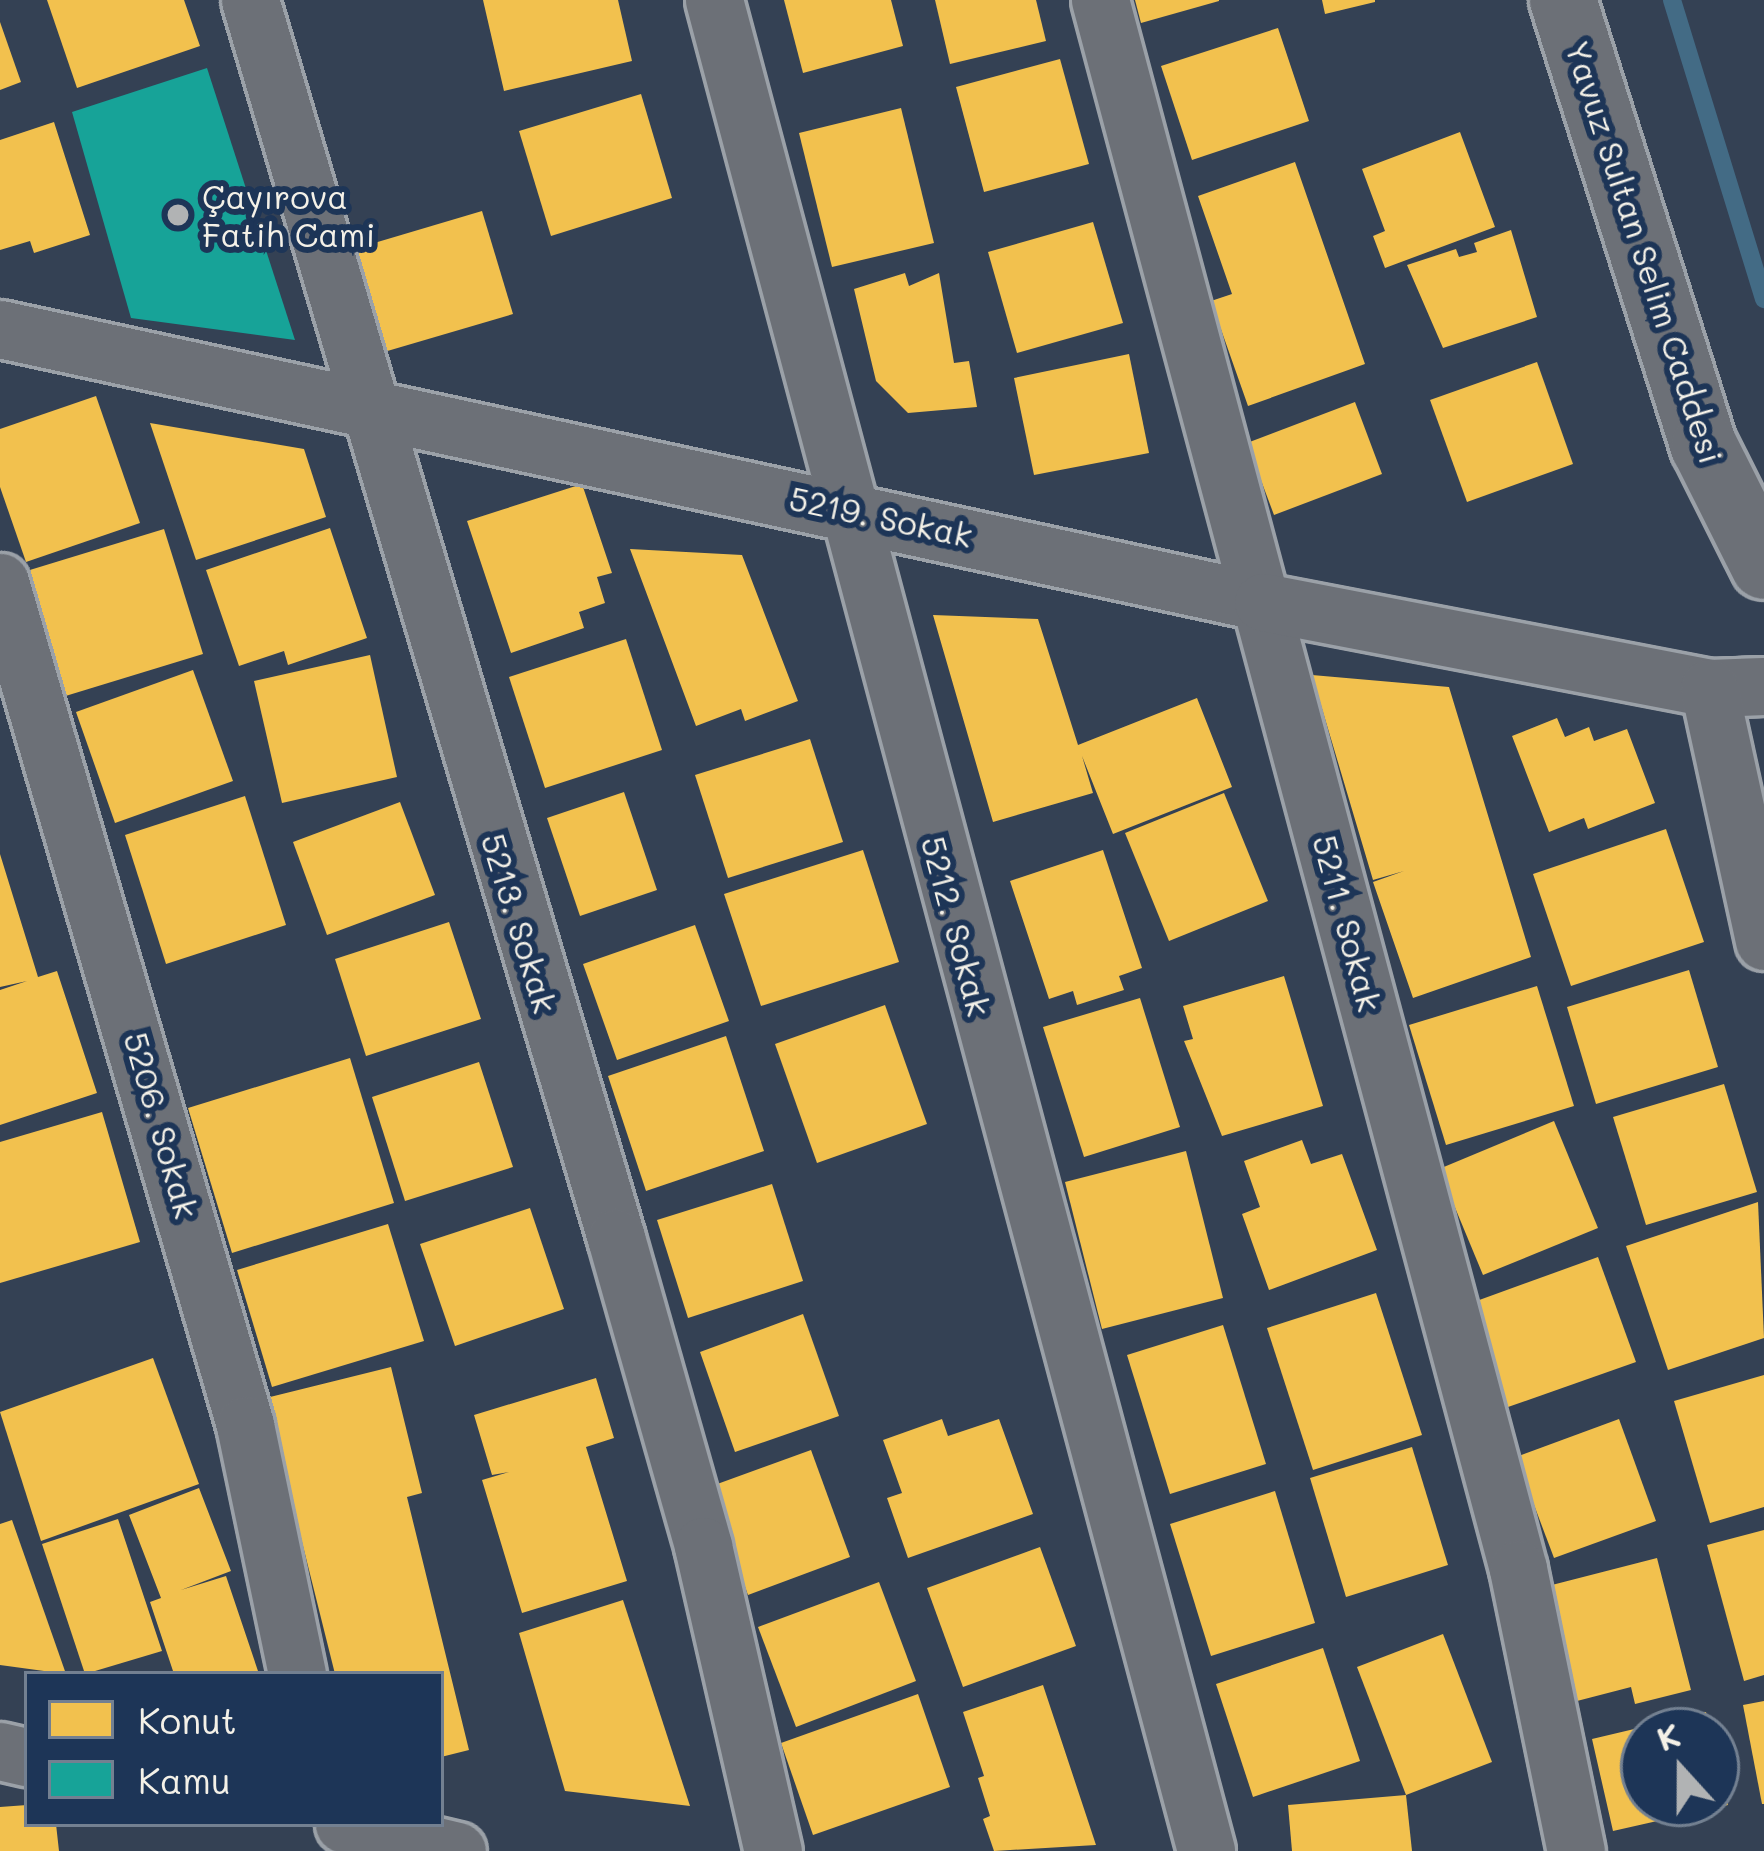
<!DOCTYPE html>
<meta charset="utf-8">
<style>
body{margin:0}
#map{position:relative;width:1764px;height:1851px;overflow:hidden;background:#344154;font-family:Mali,sans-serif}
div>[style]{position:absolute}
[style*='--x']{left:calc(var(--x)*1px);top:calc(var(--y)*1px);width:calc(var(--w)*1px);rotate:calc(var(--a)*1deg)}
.homes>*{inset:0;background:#f2c14e}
.public>*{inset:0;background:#17a398}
.stream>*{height:18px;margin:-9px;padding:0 9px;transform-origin:9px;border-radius:9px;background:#436b85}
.roads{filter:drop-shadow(3px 0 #9ba1a8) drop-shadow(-3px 0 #9ba1a8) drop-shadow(0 3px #9ba1a8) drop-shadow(0 -3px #9ba1a8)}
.street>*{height:57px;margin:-28.5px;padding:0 28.5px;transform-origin:28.5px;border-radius:28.5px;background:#6c7077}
.secondary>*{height:66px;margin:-33px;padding:0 33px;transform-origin:33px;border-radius:33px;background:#6c7077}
.dots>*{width:33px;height:33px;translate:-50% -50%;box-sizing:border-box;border:6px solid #1d3557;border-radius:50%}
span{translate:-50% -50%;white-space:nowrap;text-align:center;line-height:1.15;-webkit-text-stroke:12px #1d3557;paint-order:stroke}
.poi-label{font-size:33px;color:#f4f1e8}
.left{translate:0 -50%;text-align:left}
.street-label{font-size:33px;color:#f4f1e8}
.legend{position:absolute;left:24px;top:1671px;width:420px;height:156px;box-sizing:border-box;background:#1d3557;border:3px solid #738091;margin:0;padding:15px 21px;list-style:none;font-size:36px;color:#f4f1e8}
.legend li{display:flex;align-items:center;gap:24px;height:60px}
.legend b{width:60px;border:3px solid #738091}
.north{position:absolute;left:1620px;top:1707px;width:120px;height:120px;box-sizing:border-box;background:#1d3557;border:3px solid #738091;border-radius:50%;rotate:339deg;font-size:33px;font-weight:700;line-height:48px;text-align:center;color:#f4f1e8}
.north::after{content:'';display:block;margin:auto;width:42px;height:54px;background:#b1b3b4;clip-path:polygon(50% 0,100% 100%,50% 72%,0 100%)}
</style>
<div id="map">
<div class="homes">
<i style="clip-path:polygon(47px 0,184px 0,200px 46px,77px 88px)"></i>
<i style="clip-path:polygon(483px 0,618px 0,632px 61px,504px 91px)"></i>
<i style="clip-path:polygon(784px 0,891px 0,903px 46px,803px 73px)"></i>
<i style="clip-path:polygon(935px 0,1036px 0,1046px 41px,950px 64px)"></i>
<i style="clip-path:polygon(1135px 0,1219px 0,1219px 1px,1141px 23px)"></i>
<i style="clip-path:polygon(1322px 0,1375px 0,1375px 2px,1325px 14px)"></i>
<i style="clip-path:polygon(0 22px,21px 82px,0 90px)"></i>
<i style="clip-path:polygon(1278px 28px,1309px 121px,1192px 160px,1161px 66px)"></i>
<i style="clip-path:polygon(1060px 59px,1089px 164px,984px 192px,956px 87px)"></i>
<i style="clip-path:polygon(641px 94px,672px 198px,551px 236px,519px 131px)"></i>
<i style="clip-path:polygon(901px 108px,934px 243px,832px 267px,799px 133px)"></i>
<i style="clip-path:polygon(54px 122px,90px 235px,34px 253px,30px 241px,0 250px,0 140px)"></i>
<i style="clip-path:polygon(1460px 132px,1495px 227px,1385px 268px,1373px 236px,1385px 231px,1362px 169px)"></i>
<i style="clip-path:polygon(1295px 162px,1365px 364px,1248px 406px,1211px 301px,1232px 294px,1198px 196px)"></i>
<i style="clip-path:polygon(482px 211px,513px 314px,384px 352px,354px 249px)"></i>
<i style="clip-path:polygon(1093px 222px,1123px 323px,1017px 353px,988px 252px)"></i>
<i style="clip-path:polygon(1511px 230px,1537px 317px,1443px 348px,1407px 265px,1456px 249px,1459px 257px,1477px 252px,1474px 243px)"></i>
<i style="clip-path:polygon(905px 273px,909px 286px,939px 273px,954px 363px,969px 361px,977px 407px,908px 413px,876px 381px,854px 289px)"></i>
<i style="clip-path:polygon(1129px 354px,1149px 453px,1034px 475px,1014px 378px)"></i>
<i style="clip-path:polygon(1537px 362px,1573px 464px,1467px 502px,1430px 400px)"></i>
<i style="clip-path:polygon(96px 396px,140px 523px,26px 562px,0 487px,0 429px)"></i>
<i style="clip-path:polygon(1355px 402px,1382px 474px,1274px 515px,1247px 443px)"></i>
<i style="clip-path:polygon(150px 423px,304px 449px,326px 517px,196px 560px)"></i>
<i style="clip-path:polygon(582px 484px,612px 573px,597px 577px,605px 603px,579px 612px,584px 628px,511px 653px,467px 521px)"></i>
<i style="clip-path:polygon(330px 528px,367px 638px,288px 665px,284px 651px,239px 666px,206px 570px)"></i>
<i style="clip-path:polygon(164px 529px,203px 654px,59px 698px,20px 573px)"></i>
<i style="clip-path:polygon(630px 549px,742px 555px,798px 701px,745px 721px,741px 709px,696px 726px)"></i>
<i style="clip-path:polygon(933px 615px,1038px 619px,1078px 745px,1197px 698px,1232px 787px,1113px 834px,1082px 756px,1093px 793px,993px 822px)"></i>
<i style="clip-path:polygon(626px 639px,662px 750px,545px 788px,509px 677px)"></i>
<i style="clip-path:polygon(370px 655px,397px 777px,282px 803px,254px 681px)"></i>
<i style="clip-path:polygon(193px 670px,233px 781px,115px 823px,76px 712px)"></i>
<i style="clip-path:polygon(1312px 675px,1449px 687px,1531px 957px,1413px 998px,1373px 882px,1404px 871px,1373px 880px)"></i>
<i style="clip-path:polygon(1557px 718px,1565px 737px,1589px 727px,1594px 741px,1627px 729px,1655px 803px,1588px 829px,1584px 818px,1549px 832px,1512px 736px)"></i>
<i style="clip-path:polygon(810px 739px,843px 842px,728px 878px,695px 775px)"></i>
<i style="clip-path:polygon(624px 792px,657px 890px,580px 916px,547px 818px)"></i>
<i style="clip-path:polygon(1224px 793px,1268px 901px,1169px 941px,1125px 833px)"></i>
<i style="clip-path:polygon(245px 796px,286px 925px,166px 964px,125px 835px)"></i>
<i style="clip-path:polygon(400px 802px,435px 895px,327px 935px,293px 842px)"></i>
<i style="clip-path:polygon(1666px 829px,1704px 942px,1571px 986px,1533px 874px)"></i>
<i style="clip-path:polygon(863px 850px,899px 962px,761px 1006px,724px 894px)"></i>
<i style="clip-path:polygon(1103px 850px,1142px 968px,1119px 976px,1124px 990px,1077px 1005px,1073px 991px,1049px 999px,1010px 881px)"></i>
<i style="clip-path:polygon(0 854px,38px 977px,57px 971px,97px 1093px,0 1125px,0 990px,27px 981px,0 987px)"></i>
<i style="clip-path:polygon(449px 922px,481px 1019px,366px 1056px,335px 959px)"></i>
<i style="clip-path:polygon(695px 925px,729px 1021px,617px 1060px,583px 964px)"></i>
<i style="clip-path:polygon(1689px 970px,1718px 1067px,1596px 1104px,1567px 1007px)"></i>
<i style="clip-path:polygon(1284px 976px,1323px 1106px,1222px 1136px,1184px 1041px,1193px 1039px,1183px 1006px)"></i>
<i style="clip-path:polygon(1537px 986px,1574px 1106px,1446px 1145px,1409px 1025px)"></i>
<i style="clip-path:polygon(1140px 998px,1180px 1127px,1084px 1157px,1043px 1027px)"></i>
<i style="clip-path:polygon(885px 1005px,927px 1124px,817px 1163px,775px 1044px)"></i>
<i style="clip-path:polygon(726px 1036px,764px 1151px,646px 1191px,608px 1076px)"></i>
<i style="clip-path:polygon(350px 1058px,394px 1203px,232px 1253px,188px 1108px)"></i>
<i style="clip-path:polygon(479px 1062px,513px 1167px,405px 1201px,372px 1097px)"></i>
<i style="clip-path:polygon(1724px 1084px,1757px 1192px,1646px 1225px,1613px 1117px)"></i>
<i style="clip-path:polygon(102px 1112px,140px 1242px,0 1283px,0 1142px)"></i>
<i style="clip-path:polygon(1554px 1121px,1598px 1228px,1483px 1275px,1439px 1169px)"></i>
<i style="clip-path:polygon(1302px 1140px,1311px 1164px,1342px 1154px,1377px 1250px,1269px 1290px,1242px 1214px,1260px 1207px,1244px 1161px)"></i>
<i style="clip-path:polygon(1186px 1151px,1223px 1298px,1102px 1329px,1065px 1182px)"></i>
<i style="clip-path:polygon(772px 1184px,803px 1281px,688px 1318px,657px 1220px)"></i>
<i style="clip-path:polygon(1758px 1202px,1764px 1338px,1668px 1370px,1626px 1246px)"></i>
<i style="clip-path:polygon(530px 1208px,564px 1309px,455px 1346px,420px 1244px)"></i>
<i style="clip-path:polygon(388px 1224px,424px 1341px,272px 1387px,237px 1270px)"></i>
<i style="clip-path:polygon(1598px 1257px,1636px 1362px,1508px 1407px,1471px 1303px)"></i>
<i style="clip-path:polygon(1376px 1293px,1422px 1435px,1313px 1470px,1267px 1328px)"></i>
<i style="clip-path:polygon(803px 1314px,839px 1416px,735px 1452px,700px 1352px)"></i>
<i style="clip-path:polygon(1223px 1325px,1266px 1464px,1170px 1494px,1127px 1355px)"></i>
<i style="clip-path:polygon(153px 1358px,199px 1484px,41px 1541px,0 1412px)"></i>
<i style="clip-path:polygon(391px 1367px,422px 1493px,407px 1497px,469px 1750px,441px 1757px,441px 1674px,335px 1674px,266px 1398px)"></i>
<i style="clip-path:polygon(1764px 1375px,1764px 1507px,1710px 1523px,1674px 1401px)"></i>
<i style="clip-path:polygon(596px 1378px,614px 1438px,586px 1447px,627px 1581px,522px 1613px,482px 1480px,509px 1472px,492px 1475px,474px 1415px)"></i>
<i style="clip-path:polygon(942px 1419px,948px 1436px,999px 1419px,1033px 1514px,908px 1558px,887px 1498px,902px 1493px,883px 1440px)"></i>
<i style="clip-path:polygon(1619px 1419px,1656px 1521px,1554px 1558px,1516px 1457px)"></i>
<i style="clip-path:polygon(1412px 1447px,1448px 1565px,1346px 1597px,1310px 1478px)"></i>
<i style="clip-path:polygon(811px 1450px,850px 1557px,748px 1595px,709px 1487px)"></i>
<i style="clip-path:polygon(199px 1488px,231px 1571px,181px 1590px,226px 1576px,259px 1674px,174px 1674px,150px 1602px,161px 1598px,129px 1515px)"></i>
<i style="clip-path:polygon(1275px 1491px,1315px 1623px,1211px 1656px,1170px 1524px)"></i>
<i style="clip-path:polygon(118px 1519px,162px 1651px,85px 1674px,42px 1544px)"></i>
<i style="clip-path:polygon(12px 1520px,66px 1674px,0 1665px,0 1524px)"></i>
<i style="clip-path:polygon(1764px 1530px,1764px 1675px,1744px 1681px,1707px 1545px)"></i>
<i style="clip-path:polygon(1040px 1547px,1076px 1646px,963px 1687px,927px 1588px)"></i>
<i style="clip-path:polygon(1657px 1558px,1691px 1690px,1635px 1704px,1631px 1687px,1577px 1701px,1548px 1586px)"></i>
<i style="clip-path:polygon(879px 1582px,916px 1681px,796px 1727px,758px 1627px)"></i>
<i style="clip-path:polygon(623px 1600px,690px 1806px,565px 1791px,519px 1633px)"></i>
<i style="clip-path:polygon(1443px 1634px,1492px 1762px,1406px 1795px,1357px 1667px)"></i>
<i style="clip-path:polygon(1323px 1648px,1360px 1761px,1253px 1797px,1216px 1684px)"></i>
<i style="clip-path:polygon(1043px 1685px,1096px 1845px,994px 1851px,983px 1819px,990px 1816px,978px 1778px,984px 1776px,963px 1712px)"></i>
<i style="clip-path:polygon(918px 1694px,950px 1787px,813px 1835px,781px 1743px)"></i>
<i style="clip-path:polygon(1764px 1701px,1764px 1804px,1762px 1804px,1743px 1705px)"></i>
<i style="clip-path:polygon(1706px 1712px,1710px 1731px,1644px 1731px,1644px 1803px,1716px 1803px,1718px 1764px,1728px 1805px,1613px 1831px,1592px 1739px)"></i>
<i style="clip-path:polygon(1406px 1795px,1412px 1851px,1292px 1851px,1288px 1805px)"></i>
<i style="clip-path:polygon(27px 1805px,27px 1824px,56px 1824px,59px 1851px,0 1851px,0 1807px)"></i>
</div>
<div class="public">
<i style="clip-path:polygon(207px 68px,295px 340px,131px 318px,72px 112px)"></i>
</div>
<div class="stream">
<i style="--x:1672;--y:0;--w:313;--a:72.9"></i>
</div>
<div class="roads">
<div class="street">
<i style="--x:250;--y:0;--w:1291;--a:73.53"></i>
<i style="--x:616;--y:1238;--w:320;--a:74.2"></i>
<i style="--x:703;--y:1546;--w:313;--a:77.1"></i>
<i style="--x:714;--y:0;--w:1915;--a:75.11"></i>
<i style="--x:1100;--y:0;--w:1624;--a:75.08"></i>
<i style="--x:1518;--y:1569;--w:288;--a:78.4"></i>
<i style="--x:0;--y:329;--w:1292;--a:12.2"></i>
<i style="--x:1263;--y:602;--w:454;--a:10.9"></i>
<i style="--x:1709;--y:688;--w:55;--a:-2.1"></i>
<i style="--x:0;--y:582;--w:878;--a:73.79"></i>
<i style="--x:245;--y:1425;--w:254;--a:78.2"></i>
<i style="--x:1709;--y:688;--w:259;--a:77.7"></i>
<i style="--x:0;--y:1751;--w:28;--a:13"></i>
<i style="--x:344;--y:1824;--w:116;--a:13.4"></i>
</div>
<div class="secondary">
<i style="--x:1563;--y:0;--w:468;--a:72.5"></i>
<i style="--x:1704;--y:446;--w:134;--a:63.4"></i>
</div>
</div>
<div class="dots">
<i style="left:178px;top:215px;background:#b1b3b4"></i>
</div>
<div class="poi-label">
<span class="left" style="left:202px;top:215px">Çayırova<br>Fatih Cami</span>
</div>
<div class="street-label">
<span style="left:1645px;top:252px;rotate:72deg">Yavuz Sultan Selim Caddesi</span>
<span style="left:881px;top:516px;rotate:12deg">5219. Sokak</span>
<span style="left:520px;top:923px;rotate:73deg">5213. Sokak</span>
<span style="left:1348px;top:923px;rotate:75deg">5211. Sokak</span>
<span style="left:957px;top:926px;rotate:75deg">5212. Sokak</span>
<span style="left:162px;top:1125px;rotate:74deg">5206. Sokak</span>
</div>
<ul class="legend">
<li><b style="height:33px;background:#f2c14e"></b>Konut</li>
<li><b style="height:33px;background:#17a398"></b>Kamu</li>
</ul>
<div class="north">K</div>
</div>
